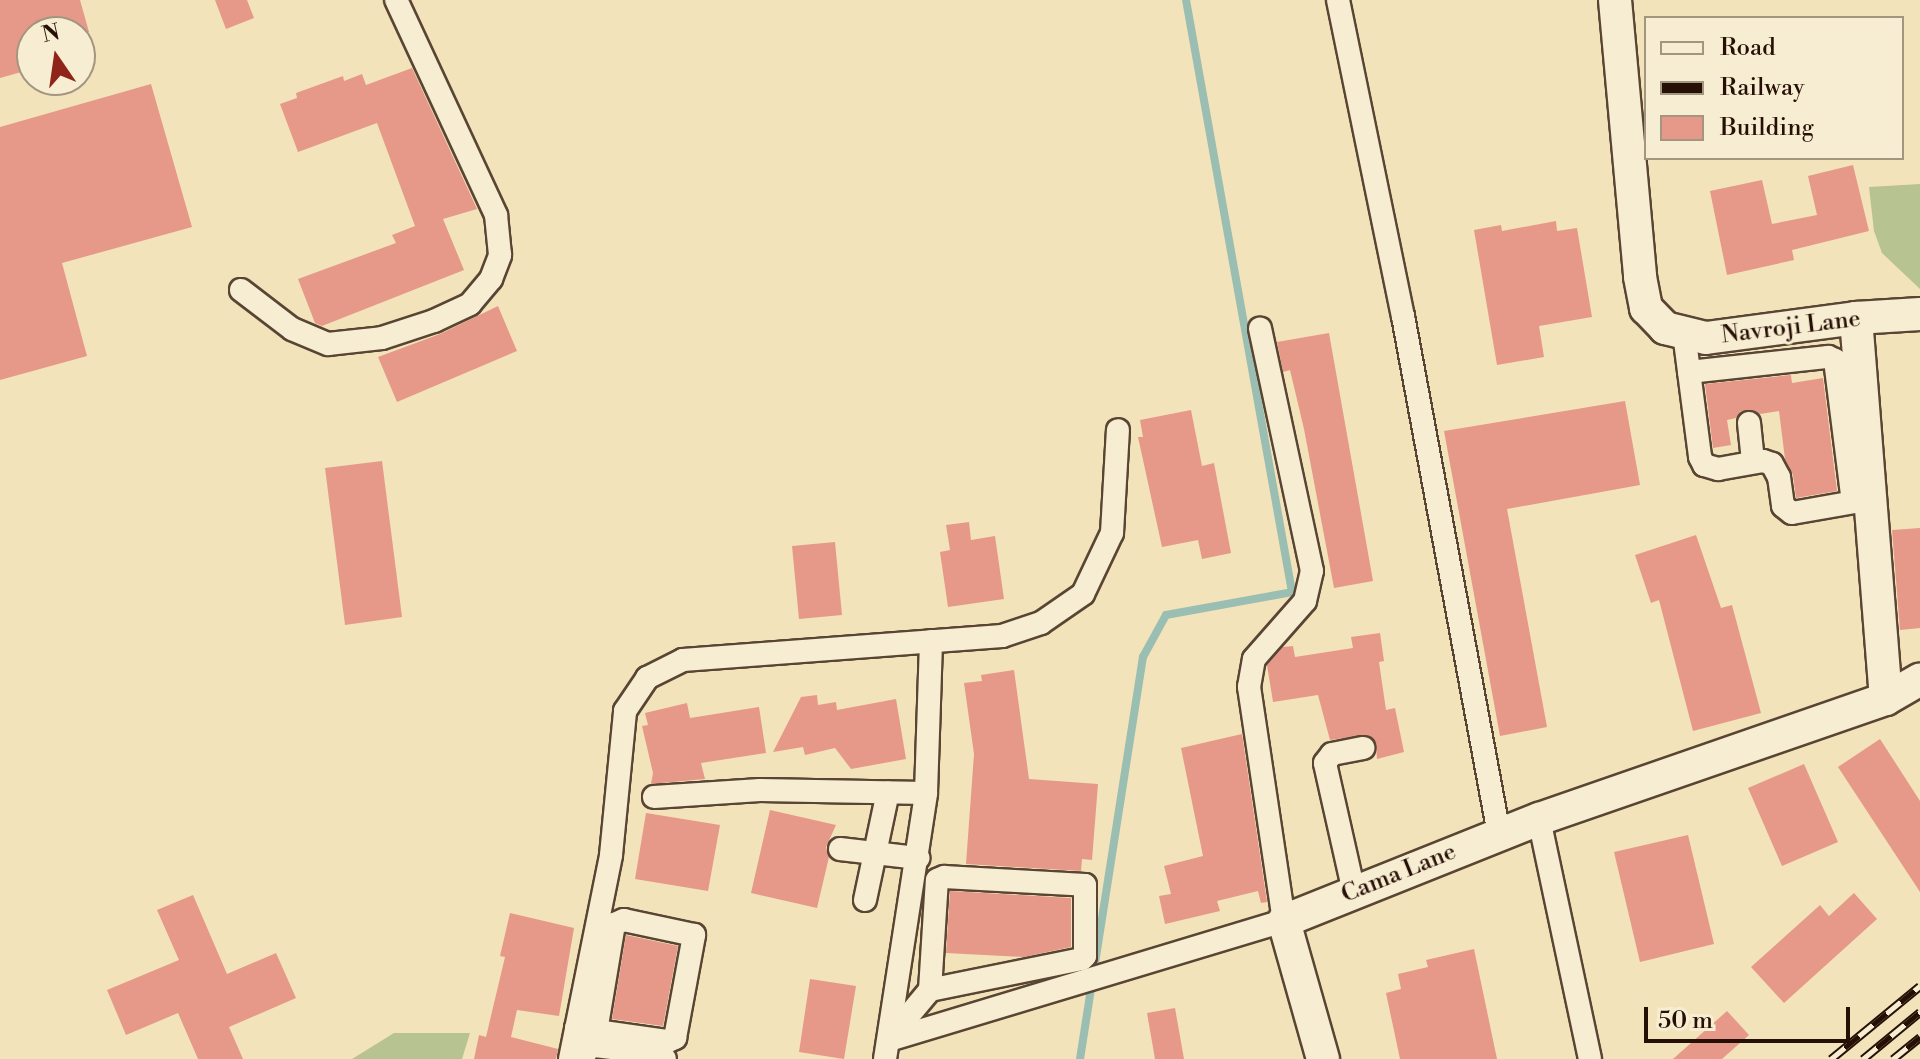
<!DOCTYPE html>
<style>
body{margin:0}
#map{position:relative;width:1920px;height:1059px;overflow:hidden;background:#f2e3ba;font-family:"Libre Bodoni",serif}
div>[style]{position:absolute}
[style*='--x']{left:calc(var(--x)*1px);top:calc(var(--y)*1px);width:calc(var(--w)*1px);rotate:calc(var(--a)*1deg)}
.green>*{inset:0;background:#b7c492}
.stream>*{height:8px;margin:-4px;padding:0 4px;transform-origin:4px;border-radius:4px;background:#9bbeb2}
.building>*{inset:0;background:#e69988}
.roads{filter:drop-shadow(2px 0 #594533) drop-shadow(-2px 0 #594533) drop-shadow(0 2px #594533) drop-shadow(0 -2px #594533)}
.street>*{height:22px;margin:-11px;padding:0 11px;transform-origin:11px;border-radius:11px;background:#f7edd2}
.secondary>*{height:32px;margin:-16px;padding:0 16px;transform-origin:16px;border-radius:16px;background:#f7edd2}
.rail>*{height:9px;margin-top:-4.5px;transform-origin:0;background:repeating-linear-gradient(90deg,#f7edd2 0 18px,#261006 0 36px);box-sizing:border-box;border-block:2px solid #261006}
span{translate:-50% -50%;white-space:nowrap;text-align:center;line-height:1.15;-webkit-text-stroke:6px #f7edd2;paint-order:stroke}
.street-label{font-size:24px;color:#261006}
.legend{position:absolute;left:1644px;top:16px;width:260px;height:144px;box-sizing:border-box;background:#f7edd2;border:2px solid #a39580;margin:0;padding:10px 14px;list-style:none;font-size:24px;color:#261006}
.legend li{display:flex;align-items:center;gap:16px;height:40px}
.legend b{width:40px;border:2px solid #a39580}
.north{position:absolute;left:16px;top:16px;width:80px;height:80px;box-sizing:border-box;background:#f7edd2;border:2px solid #a39580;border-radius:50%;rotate:347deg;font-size:22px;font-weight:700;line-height:32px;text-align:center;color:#261006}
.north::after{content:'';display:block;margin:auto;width:28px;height:36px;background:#8f2418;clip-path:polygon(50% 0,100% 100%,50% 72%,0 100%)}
.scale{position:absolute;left:1644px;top:1007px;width:206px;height:36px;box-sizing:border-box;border:4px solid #261006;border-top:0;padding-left:10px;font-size:24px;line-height:28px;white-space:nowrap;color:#261006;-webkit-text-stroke:6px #f7edd2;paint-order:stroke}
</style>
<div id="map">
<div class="green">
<i style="clip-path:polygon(1920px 184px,1920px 289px,1882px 253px,1874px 231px,1869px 187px)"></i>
<i style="clip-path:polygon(394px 1033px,470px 1033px,462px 1059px,352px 1059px)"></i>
</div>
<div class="stream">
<i style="--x:1080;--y:1059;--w:407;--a:-81.1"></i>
<i style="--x:1143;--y:657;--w:48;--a:-61.3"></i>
<i style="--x:1166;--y:615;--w:128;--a:-10.3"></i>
<i style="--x:1292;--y:592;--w:601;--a:-100.15"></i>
</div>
<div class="building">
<i style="clip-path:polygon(0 0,80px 0,89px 32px,32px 32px,32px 69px,0 78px)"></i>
<i style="clip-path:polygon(215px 0,247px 0,254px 18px,226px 29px)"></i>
<i style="clip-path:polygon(412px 68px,477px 209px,443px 219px,464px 270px,322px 326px,315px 323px,298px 279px,396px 243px,392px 235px,415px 226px,377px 123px,298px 152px,280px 104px,297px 98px,296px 93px,343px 76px,344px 81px,362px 74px,366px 85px)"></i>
<i style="clip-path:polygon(151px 84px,192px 227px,62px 263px,87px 356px,0 380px,0 127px)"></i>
<i style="clip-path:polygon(1853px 165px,1869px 231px,1792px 250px,1794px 260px,1727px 275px,1710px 191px,1762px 180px,1772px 224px,1817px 215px,1808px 176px)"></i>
<i style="clip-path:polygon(1556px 221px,1557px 231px,1577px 228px,1592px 317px,1539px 326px,1544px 357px,1497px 365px,1474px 230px,1501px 225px,1502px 231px)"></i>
<i style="clip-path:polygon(498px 306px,517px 351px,397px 402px,378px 357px,440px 334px)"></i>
<i style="clip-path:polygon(1329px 333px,1373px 581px,1334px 588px,1304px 429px,1290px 370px,1283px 372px,1277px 342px)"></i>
<i style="clip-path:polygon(1791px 375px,1792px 383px,1823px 378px,1837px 491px,1796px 498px,1793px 475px,1785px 459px,1779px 411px,1760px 414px,1754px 410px,1741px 411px,1736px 418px,1727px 420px,1731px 445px,1713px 448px,1705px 384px)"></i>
<i style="clip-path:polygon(1625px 401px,1640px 485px,1507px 509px,1547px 727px,1500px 736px,1444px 431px)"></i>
<i style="clip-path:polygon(1191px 410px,1202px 466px,1214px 463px,1231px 553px,1202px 559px,1198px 540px,1162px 547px,1138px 437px,1143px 437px,1140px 420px)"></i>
<i style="clip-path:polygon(382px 461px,402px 617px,345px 625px,325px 468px)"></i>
<i style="clip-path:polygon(969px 522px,971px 540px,995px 536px,1004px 599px,948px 607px,940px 552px,950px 550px,946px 525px)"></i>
<i style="clip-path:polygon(1920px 528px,1920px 628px,1900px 630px,1892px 530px)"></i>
<i style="clip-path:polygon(1696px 535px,1721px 608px,1732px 605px,1761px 713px,1693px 731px,1659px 600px,1651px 603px,1635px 555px)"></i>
<i style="clip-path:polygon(835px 542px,842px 615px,799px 619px,792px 546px)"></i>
<i style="clip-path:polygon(1380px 633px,1384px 661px,1379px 662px,1386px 710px,1395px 708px,1404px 752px,1377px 759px,1376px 745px,1367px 735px,1330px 740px,1318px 695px,1273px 702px,1267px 665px,1283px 647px,1293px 646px,1295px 657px,1353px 648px,1351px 637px)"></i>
<i style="clip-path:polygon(1014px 670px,1029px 779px,1098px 784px,1092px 860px,1082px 859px,1081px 871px,966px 864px,974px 754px,964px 683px,982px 681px,981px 675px)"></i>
<i style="clip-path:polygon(817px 695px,818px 705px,836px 702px,837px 710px,896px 699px,906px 759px,851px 769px,835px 748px,805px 755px,803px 747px,773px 752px,801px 697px)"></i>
<i style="clip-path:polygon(687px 703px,690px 718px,759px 707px,766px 753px,701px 763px,705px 779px,651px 784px,653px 773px,642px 726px,648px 725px,645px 713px)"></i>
<i style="clip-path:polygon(1242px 734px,1267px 902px,1261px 903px,1258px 891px,1217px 901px,1220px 911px,1165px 924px,1159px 896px,1171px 894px,1164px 866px,1203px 856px,1181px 748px)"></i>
<i style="clip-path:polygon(1880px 739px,1920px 801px,1920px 892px,1838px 767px)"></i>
<i style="clip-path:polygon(1804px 764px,1838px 842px,1782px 866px,1748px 788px)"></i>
<i style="clip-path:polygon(770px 810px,836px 825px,826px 847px,829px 857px,817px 908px,751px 893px)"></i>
<i style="clip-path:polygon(646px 813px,720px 825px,708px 891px,635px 879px)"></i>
<i style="clip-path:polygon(1688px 835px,1714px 944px,1640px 962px,1614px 852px)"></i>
<i style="clip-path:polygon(950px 891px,1071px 898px,1071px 947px,1024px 957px,946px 953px)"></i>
<i style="clip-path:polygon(1854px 893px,1877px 919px,1784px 1003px,1751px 967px,1820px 905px,1829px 916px)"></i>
<i style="clip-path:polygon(193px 895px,227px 974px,276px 953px,296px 998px,229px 1027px,243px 1059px,198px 1059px,178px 1013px,126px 1035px,107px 990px,179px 960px,157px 910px)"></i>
<i style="clip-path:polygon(510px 913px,574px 928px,559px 1016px,517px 1010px,511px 1037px,558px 1049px,556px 1059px,474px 1059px,479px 1035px,486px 1037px,505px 957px,500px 956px)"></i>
<i style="clip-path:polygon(626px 935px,678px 946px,663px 1026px,612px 1019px)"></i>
<i style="clip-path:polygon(1474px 949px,1497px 1059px,1400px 1059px,1386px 993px,1401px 989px,1398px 974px,1428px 967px,1426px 960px)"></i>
<i style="clip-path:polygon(810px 979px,856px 986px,844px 1059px,799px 1052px)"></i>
<i style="clip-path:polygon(1175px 1008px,1184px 1059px,1155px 1059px,1147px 1013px)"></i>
<i style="clip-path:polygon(1727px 1011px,1749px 1035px,1722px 1059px,1673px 1059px)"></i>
</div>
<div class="roads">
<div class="street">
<i style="--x:1338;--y:0;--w:323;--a:78.4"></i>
<i style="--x:1403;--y:316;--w:527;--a:79.5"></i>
<i style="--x:241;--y:290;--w:64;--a:37.4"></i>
<i style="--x:292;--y:329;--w:39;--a:23"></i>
<i style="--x:328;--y:344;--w:54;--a:-6.3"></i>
<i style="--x:382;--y:338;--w:55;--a:-18.1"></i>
<i style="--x:434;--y:321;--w:40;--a:-25"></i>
<i style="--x:470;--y:304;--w:33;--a:-50"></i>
<i style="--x:491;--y:279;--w:26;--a:-69"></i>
<i style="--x:500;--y:255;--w:40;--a:-95.7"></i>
<i style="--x:496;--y:215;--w:237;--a:-114.9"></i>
<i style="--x:1684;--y:333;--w:125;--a:82.6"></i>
<i style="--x:1700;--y:457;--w:9;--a:63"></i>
<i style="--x:1704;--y:465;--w:15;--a:16"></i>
<i style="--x:1718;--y:469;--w:46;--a:-10.1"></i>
<i style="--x:1763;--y:461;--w:9;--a:18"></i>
<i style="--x:1772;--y:464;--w:15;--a:62"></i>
<i style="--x:1779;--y:477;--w:29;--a:82"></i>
<i style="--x:1783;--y:506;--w:11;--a:38"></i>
<i style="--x:1792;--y:513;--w:80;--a:-10"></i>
<i style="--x:1689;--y:372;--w:140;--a:-6.2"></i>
<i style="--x:1828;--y:357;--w:8;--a:23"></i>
<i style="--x:1835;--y:360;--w:143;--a:82.8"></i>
<i style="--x:1749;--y:423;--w:39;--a:84"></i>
<i style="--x:654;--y:797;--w:106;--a:-3.8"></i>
<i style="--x:760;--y:790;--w:166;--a:1"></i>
<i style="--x:1539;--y:819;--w:245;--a:78"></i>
<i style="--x:840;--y:849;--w:79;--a:6.6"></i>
<i style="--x:1354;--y:892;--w:132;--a:-102.7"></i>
<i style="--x:1325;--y:763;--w:11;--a:-52"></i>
<i style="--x:1332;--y:754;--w:32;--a:-11"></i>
<i style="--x:865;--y:900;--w:110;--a:-78"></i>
<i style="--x:576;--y:1028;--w:20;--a:9"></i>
<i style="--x:596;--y:1031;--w:73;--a:7.9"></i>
<i style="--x:668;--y:1041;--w:8;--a:-23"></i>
<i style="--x:675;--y:1038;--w:105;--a:-79.5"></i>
<i style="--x:694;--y:935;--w:72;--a:-167.9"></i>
<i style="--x:624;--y:920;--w:11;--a:158"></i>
<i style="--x:614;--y:924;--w:109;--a:99.5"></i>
<i style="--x:889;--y:1039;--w:64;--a:-50.1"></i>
<i style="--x:930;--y:990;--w:110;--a:-86.4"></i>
<i style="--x:937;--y:880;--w:8;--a:-23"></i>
<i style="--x:944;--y:877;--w:141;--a:3.2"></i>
<i style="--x:1085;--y:885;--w:71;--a:90"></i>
<i style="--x:1085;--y:956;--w:4;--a:135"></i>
<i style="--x:1082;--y:959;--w:155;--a:168.5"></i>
<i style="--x:889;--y:1040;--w:413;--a:-16.8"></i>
<i style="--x:1284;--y:921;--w:237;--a:-98.5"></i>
<i style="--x:1249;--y:687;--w:28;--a:-80"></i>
<i style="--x:1254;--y:659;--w:77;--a:-48.7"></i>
<i style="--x:1305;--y:601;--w:31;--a:-77"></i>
<i style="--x:1312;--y:571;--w:248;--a:-102.1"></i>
<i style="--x:570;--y:1059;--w:208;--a:-78.6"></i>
<i style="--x:611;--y:855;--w:145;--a:-84.4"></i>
<i style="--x:625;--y:711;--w:40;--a:-56"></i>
<i style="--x:647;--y:678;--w:40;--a:-26.6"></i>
<i style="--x:683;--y:660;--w:320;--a:-4.3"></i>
<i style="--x:1002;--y:636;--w:41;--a:-18.4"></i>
<i style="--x:1041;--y:623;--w:51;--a:-34.6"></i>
<i style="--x:1083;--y:594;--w:68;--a:-64.6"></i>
<i style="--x:1112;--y:533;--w:103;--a:-86.7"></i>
<i style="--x:582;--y:1059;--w:14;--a:-60"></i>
<i style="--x:589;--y:1047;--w:6;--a:-9"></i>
<i style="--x:595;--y:1046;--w:66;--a:6.9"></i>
<i style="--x:661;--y:1054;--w:6;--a:51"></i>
<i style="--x:885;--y:1059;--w:269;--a:-81.2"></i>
<i style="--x:926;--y:793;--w:152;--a:-88.1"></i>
</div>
<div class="secondary">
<i style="--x:1615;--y:0;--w:278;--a:84.8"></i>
<i style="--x:1640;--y:277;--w:32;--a:79"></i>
<i style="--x:1646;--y:308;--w:28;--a:46"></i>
<i style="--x:1665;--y:328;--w:42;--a:13.7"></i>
<i style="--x:1706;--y:338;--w:151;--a:-7.6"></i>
<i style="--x:1856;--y:318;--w:64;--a:-3.6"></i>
<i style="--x:1856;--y:318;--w:382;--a:85.5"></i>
<i style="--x:1323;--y:1059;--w:143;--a:-105.8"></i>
<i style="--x:1284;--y:921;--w:275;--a:-21.8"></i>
<i style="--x:1539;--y:819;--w:367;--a:-19.1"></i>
<i style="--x:1886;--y:699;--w:39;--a:-30"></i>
</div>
</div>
<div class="rail">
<i style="--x:1831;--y:1059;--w:115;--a:-39.4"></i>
<i style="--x:1863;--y:1059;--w:74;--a:-39.5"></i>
<i style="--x:1893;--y:1059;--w:35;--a:-39"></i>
</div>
<div class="street-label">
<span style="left:1791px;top:328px;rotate:-7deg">Navroji Lane</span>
<span style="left:1399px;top:874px;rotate:-22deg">Cama Lane</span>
</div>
<ul class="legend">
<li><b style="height:10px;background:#f7edd2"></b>Road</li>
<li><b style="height:10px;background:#261006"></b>Railway</li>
<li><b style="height:22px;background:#e69988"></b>Building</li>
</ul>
<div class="north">N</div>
<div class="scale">50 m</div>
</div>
